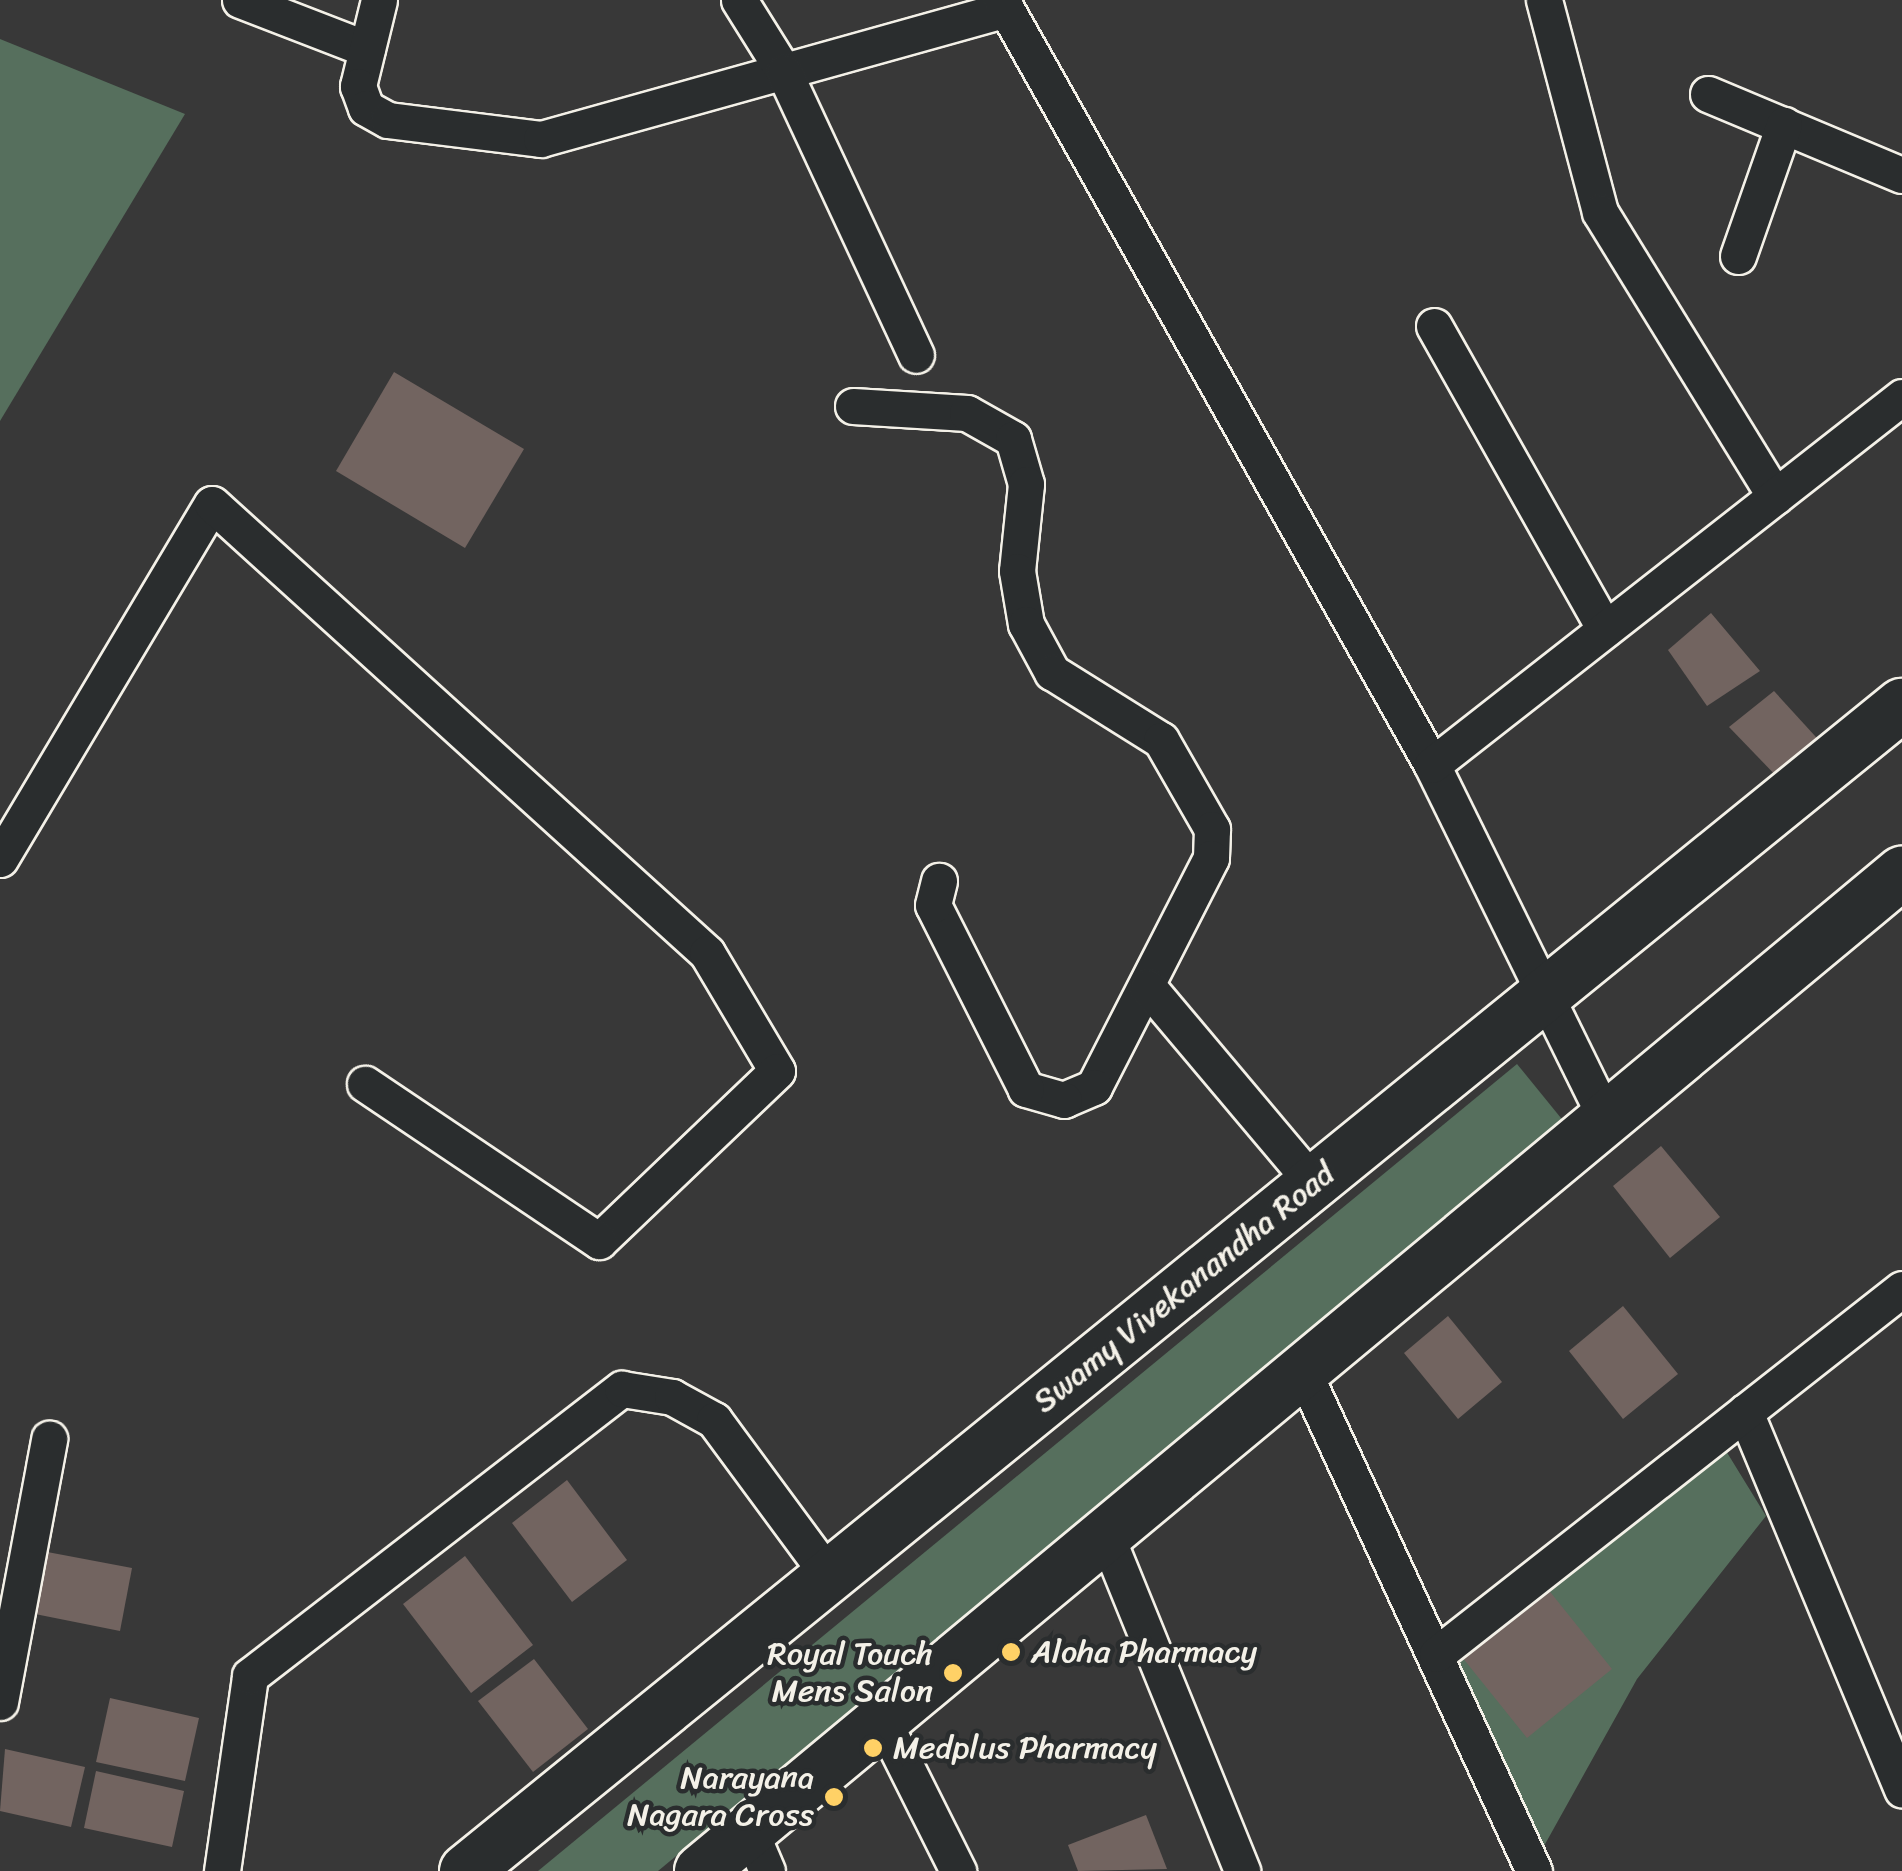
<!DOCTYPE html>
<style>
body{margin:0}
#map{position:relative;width:1902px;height:1871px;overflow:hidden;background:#383838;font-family:Sriracha,sans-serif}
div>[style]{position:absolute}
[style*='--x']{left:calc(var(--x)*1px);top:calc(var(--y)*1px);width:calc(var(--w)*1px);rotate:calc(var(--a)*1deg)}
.green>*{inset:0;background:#566f5d}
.building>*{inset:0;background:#726460}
.roads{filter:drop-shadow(2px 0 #f4f1e8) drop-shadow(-2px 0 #f4f1e8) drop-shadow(0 2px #f4f1e8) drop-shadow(0 -2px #f4f1e8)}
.minor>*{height:35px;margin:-17.5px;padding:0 17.5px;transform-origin:17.5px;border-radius:17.5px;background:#2a2d2e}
.secondary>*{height:52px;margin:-26px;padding:0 26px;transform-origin:26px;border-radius:26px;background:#2a2d2e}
.dots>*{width:28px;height:28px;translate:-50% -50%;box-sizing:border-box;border:5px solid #2a2d2e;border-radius:50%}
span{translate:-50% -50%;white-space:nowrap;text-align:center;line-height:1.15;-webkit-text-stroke:9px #2a2d2e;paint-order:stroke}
.street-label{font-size:32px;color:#f4f1e8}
.poi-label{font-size:32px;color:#f4f1e8}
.left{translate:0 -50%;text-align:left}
.right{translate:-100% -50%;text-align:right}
</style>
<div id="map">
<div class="green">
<i style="clip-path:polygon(0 39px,185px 114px,0 421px)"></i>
<i style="clip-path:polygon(1517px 1064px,1565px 1123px,658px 1871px,538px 1871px)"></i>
<i style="clip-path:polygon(1723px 1446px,1766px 1516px,1637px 1679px,1539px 1855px,1451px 1661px)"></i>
</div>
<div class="building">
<i style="clip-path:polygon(394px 372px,524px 449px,465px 548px,336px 471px)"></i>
<i style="clip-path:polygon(1711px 613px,1760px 671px,1707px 706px,1668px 650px)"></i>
<i style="clip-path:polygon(1774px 691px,1826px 748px,1783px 783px,1729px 727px)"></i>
<i style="clip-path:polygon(1661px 1146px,1720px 1217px,1670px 1258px,1613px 1186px)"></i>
<i style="clip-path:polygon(1623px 1306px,1678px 1374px,1623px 1419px,1569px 1351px)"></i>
<i style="clip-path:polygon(1448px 1316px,1502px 1382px,1458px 1419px,1404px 1353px)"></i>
<i style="clip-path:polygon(567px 1480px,627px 1560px,572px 1602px,512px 1523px)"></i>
<i style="clip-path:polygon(42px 1551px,132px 1568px,120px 1631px,30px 1613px)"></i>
<i style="clip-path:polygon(465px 1556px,533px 1645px,471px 1693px,403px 1604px)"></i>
<i style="clip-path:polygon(1547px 1588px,1612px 1669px,1527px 1738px,1462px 1657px)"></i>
<i style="clip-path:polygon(534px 1659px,588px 1729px,533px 1772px,478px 1701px)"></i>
<i style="clip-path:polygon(110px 1698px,199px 1718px,185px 1781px,96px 1762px)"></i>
<i style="clip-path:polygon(5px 1749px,85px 1767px,71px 1827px,0 1811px)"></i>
<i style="clip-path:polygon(96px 1771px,184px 1791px,172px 1847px,84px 1828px)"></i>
<i style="clip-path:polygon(1146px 1815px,1167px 1869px,1078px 1871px,1068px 1845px)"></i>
</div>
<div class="roads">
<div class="minor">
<i style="--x:240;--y:0;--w:136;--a:21.1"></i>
<i style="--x:379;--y:0;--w:89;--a:103.7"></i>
<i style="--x:358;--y:86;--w:23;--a:70"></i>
<i style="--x:366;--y:108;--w:25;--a:29"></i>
<i style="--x:388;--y:120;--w:154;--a:7.1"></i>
<i style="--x:541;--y:139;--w:483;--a:-15.6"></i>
<i style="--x:739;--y:0;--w:85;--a:58"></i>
<i style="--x:784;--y:72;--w:312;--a:65"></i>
<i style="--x:1001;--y:0;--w:878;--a:60.6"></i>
<i style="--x:1432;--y:765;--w:396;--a:63.8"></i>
<i style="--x:1544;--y:0;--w:219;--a:75.2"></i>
<i style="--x:1600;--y:212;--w:334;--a:58.4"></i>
<i style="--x:1708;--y:94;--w:210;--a:22.7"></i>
<i style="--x:1738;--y:256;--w:139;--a:-70.7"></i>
<i style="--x:1434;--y:326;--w:348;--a:60.6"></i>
<i style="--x:853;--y:406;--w:114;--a:3.5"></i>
<i style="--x:967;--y:413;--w:53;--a:29.5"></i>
<i style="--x:1013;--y:439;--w:47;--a:73.9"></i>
<i style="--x:1026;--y:484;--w:87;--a:95.9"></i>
<i style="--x:1017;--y:571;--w:54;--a:80.4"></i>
<i style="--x:1026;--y:624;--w:55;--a:61.6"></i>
<i style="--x:1052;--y:672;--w:128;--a:32"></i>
<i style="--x:1161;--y:740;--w:103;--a:60.2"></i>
<i style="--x:1212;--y:829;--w:29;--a:92"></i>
<i style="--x:1211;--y:858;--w:257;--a:117.1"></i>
<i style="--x:1094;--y:1087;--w:33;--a:157"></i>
<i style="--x:1064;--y:1100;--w:40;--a:-164"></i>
<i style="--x:1026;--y:1089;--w:206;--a:-116.8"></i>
<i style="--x:933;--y:905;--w:25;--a:-76"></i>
<i style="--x:1432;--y:765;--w:597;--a:-38.06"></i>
<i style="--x:0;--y:859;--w:413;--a:-59.2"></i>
<i style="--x:212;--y:504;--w:668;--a:42.21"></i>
<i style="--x:707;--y:953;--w:137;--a:59.3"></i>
<i style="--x:777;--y:1071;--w:246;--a:136.3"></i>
<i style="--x:599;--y:1241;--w:282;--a:-146.1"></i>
<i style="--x:1148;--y:987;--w:256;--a:49.9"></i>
<i style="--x:1302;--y:1369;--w:553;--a:65.2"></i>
<i style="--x:1745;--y:1412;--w:409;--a:67.4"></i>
<i style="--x:1105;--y:1533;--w:365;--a:67.9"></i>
<i style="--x:1437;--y:1654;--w:591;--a:-38.13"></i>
<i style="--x:0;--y:1702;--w:268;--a:-79.4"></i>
<i style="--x:883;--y:1721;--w:168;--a:63.4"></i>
<i style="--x:750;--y:1831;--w:43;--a:67"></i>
<i style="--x:222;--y:1871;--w:197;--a:-81.8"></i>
<i style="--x:250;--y:1676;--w:470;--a:-37.7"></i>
<i style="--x:622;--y:1389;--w:51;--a:9.1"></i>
<i style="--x:672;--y:1397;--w:48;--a:28.7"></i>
<i style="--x:714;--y:1420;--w:194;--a:53.6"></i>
</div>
<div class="secondary">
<i style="--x:466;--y:1871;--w:1850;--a:-39.08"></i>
<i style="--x:701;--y:1871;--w:1562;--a:-39.73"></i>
</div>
</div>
<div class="dots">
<i style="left:1011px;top:1652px;background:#ffd166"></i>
<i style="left:953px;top:1673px;background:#ffd166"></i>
<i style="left:873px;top:1748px;background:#ffd166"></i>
<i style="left:834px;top:1797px;background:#ffd166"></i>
</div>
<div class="street-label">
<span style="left:1184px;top:1288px;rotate:-39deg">Swamy Vivekanandha Road</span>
</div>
<div class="poi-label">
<span class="left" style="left:1031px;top:1652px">Aloha Pharmacy</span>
<span class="right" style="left:933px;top:1673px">Royal Touch<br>Mens Salon</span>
<span class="left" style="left:893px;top:1748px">Medplus Pharmacy</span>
<span class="right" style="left:814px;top:1797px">Narayana<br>Nagara Cross</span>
</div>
</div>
